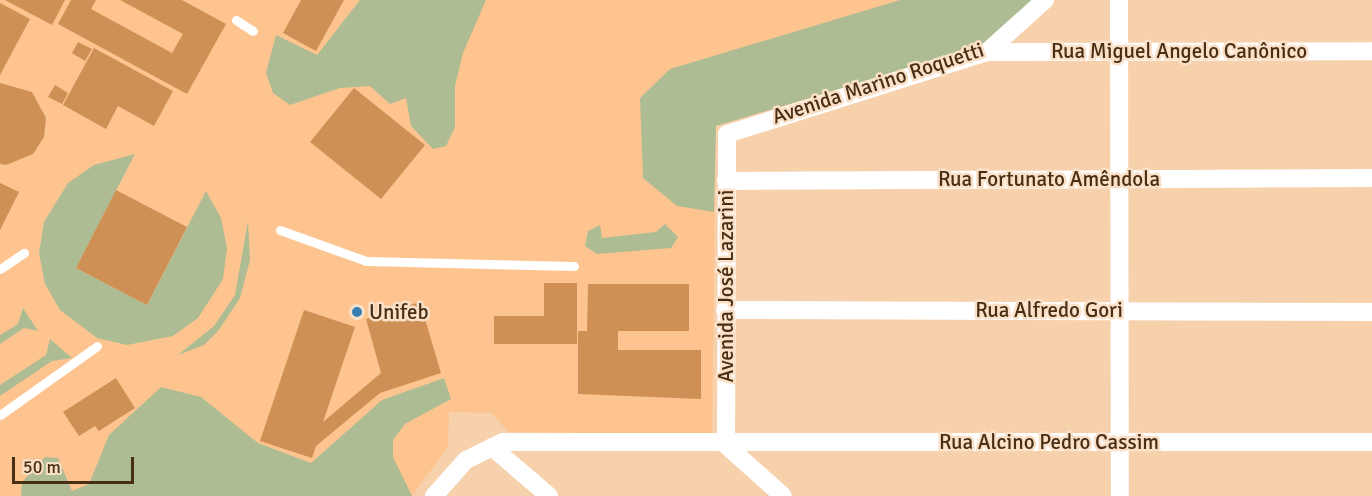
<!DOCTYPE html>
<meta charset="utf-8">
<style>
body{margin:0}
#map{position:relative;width:1372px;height:496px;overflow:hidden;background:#f7d0ac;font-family:Signika,sans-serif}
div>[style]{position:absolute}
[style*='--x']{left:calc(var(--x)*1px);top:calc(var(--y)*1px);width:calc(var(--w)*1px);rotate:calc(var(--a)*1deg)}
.built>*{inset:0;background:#fdc48f}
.green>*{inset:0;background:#adbc93}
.building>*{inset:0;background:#ce9054}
.service>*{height:9px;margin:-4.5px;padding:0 4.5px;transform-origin:4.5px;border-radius:4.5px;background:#fff}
.minor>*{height:18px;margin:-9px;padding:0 9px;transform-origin:9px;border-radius:9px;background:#fff}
.dots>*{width:16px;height:16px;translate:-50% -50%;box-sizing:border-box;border:3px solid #fbe0c8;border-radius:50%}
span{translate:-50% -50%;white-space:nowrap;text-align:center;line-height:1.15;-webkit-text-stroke:5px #fbe0c8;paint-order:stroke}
.street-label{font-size:21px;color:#472e14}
.poi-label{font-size:21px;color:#472e14}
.left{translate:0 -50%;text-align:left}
.scale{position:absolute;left:12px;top:457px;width:122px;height:27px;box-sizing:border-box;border:3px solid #472e14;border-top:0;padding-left:8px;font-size:18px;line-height:21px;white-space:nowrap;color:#472e14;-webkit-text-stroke:4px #fbe0c8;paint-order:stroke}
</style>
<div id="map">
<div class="built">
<i style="clip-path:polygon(0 0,1034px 0,982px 46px,716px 126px,712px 435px,508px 432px,492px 413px,449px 412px,448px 447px,412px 496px,0 496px)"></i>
</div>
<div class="green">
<i style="clip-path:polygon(360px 0,486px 0,463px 53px,455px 86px,455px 127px,446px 146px,433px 149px,411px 126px,406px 98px,390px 104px,370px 86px,340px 88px,290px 105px,273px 93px,266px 73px,276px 35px,317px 55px)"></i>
<i style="clip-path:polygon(900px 0,1034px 0,982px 46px,716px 126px,714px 212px,677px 206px,643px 178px,640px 98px,670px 69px)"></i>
<i style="clip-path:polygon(135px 154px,76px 268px,147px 305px,206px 191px,221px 218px,227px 248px,223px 279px,198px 318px,173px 336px,127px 345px,97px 338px,60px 310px,45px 284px,39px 253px,44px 222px,68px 183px,94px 165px)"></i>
<i style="clip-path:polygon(248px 221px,250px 260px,240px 298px,219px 330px,204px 345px,178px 355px,214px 326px,235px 295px)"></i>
<i style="clip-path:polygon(665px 224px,678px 237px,671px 248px,597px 254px,585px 246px,588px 231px,600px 225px,602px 238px,656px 232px)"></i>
<i style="clip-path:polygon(23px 308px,38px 331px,24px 328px,0 344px,0 335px,18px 324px)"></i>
<i style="clip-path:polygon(50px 339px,72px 358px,52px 361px,0 396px,0 385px,46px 355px)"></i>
<i style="clip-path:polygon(444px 378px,451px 399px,405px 424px,393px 440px,393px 457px,412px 496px,21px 496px,22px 482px,45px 457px,58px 458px,72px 491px,89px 484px,109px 435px,161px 387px,201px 397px,258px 443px,311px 463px,382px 400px)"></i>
</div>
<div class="building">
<i style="clip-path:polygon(5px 0,65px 0,52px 25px)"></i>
<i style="clip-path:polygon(71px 0,96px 0,91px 9px,172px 53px,183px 34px,120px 0,182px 0,226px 24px,187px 94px,58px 24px)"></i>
<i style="clip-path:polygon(301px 0,344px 0,316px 51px,283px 33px)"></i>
<i style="clip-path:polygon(0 3px,30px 19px,0 75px)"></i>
<i style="clip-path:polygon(78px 42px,92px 49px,85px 61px,72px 53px)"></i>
<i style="clip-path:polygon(94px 48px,173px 91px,154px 126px,118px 106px,106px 129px,63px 105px)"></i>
<i style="clip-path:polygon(0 83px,32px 92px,46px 118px,44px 137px,33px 154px,6px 165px,0 164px)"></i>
<i style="clip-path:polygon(55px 85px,68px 93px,62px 104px,48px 97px)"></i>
<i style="clip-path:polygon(354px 88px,425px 145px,381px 199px,310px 142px)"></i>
<i style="clip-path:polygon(0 183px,19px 192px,0 230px)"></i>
<i style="clip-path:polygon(116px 190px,187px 227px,147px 305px,76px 268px)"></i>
<i style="clip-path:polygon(544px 283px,577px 283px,577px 344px,494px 344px,494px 316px,544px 316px)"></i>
<i style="clip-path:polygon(588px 284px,689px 284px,689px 331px,618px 331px,618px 350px,701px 350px,701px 399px,578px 394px,578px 331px,587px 331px)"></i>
<i style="clip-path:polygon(420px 302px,441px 373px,380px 393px,316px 446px,312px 458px,260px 441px,304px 310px,355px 327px,323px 422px,381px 373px,366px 319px)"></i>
<i style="clip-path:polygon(116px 378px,135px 408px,99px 431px,95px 426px,79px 436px,63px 412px)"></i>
</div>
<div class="service">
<i style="--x:236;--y:20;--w:20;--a:33"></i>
<i style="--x:280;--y:230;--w:91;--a:19.8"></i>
<i style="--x:366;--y:261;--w:208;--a:1.4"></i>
<i style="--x:0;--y:269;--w:29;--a:-34"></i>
<i style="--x:0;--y:415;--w:119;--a:-35.4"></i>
</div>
<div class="minor">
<i style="--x:1119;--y:0;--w:496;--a:89.9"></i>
<i style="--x:987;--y:52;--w:385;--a:-0.1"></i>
<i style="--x:726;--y:181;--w:646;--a:-0.27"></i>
<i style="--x:725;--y:310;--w:647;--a:0.18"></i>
<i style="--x:726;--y:445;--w:311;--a:-89.8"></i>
<i style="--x:727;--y:134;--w:273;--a:-17.5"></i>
<i style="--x:987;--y:52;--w:78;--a:-41.9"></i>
<i style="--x:726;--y:445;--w:76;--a:41.8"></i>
<i style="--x:492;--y:447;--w:75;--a:40.7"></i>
<i style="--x:434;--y:496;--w:48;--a:-48.4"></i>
<i style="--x:466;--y:460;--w:41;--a:-25.9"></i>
<i style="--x:503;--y:442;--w:869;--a:0"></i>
</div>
<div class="dots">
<i style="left:357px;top:312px;background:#377eb3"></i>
</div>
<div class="street-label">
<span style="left:1179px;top:51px">Rua Miguel Angelo Canônico</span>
<span style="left:878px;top:83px;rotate:-18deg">Avenida Marino Roquetti</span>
<span style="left:1049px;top:179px">Rua Fortunato Amêndola</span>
<span style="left:726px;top:286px;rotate:-90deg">Avenida José Lazarini</span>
<span style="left:1049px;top:310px">Rua Alfredo Gori</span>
<span style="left:1049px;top:442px">Rua Alcino Pedro Cassim</span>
</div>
<div class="poi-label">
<span class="left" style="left:369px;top:312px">Unifeb</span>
</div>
<div class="scale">50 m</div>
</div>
